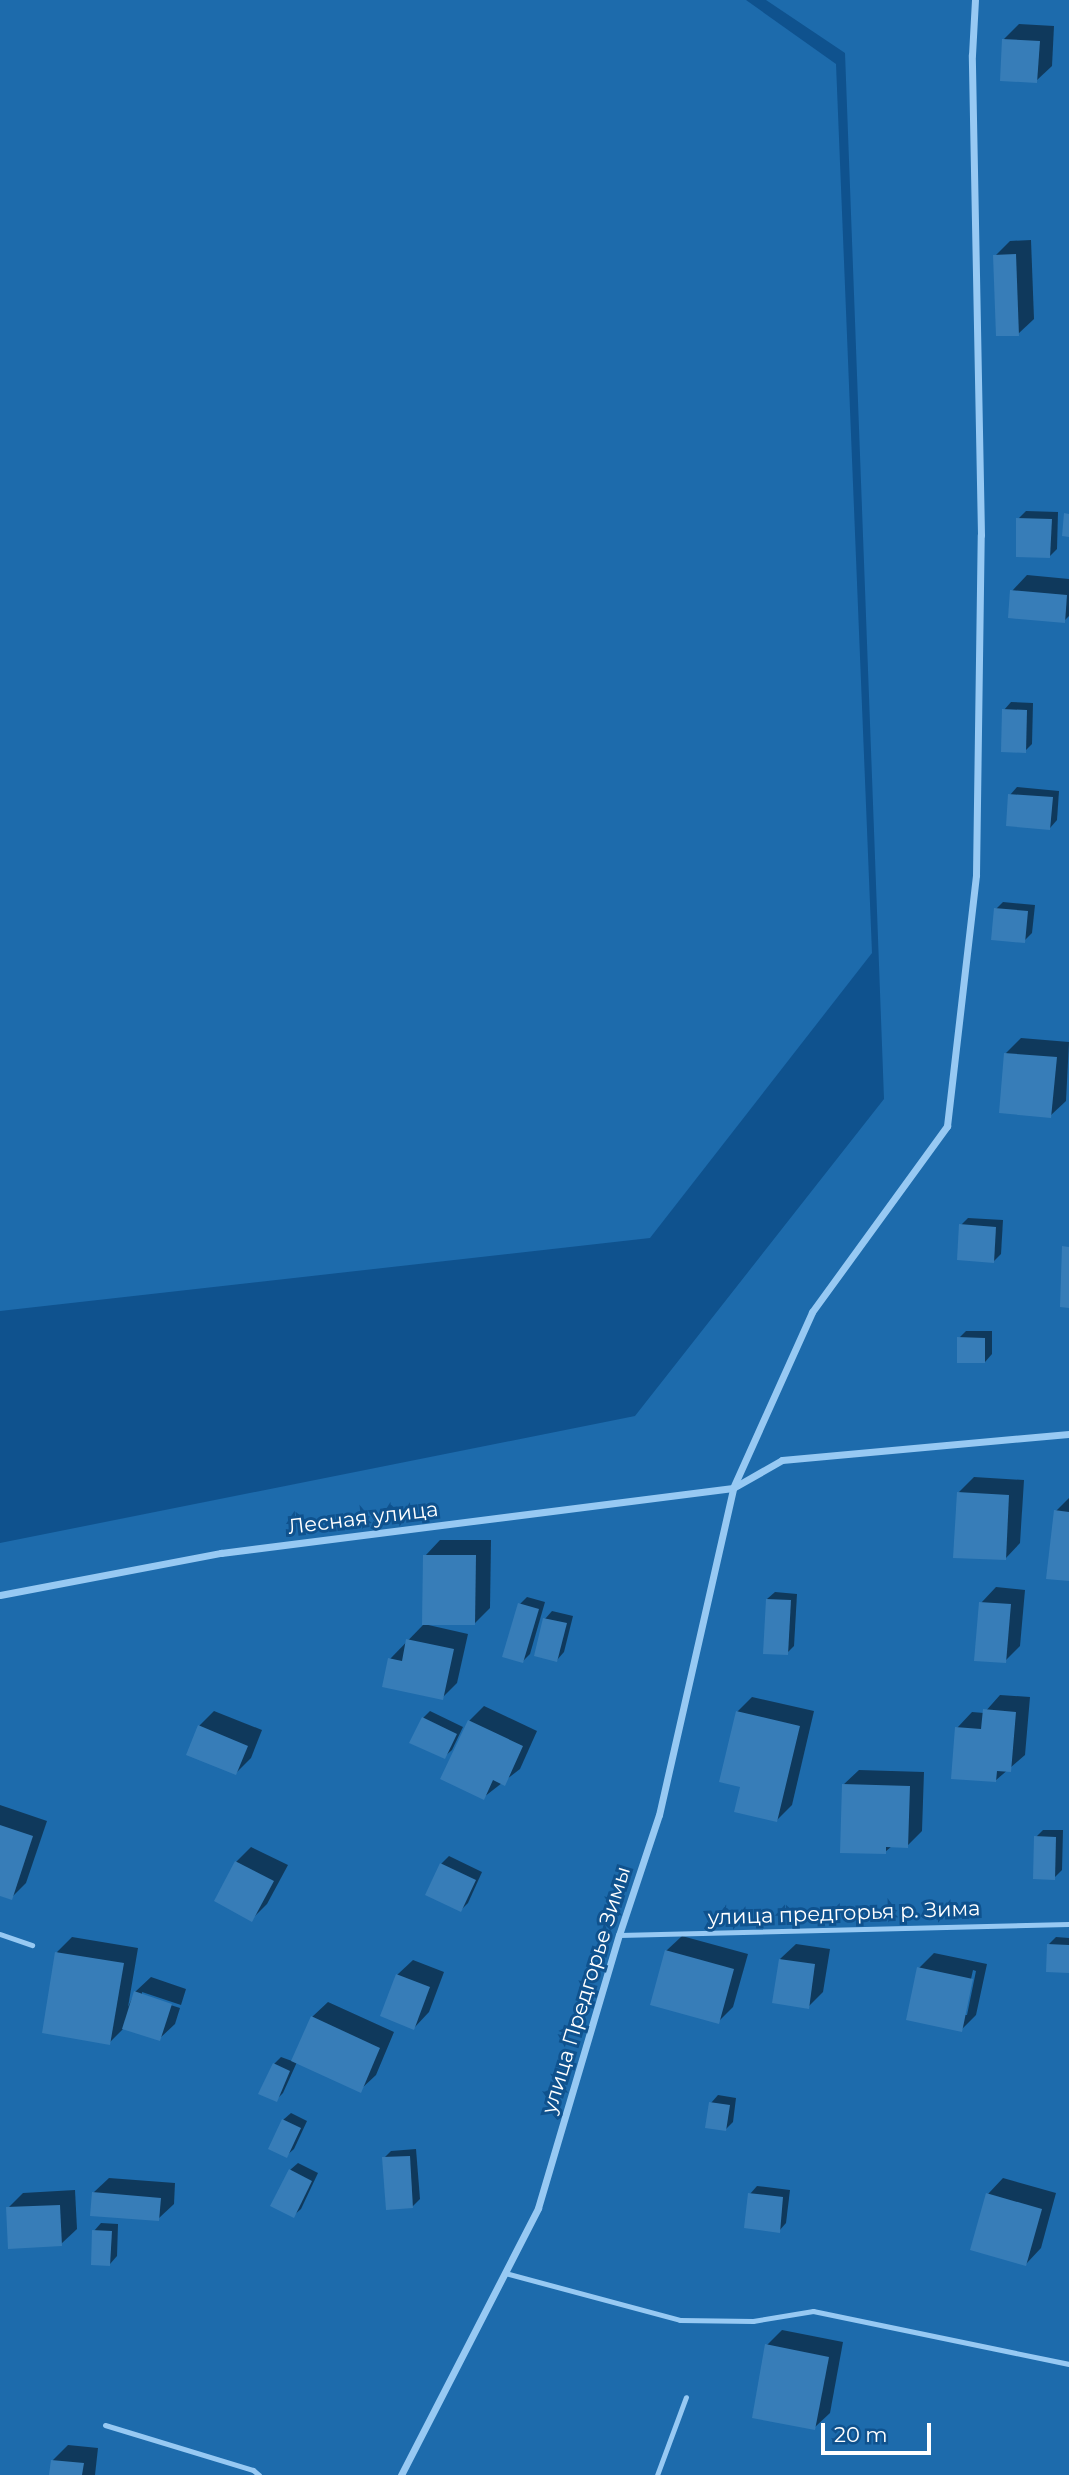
<!DOCTYPE html>
<meta charset="utf-8">
<style>
body{margin:0}
#map{position:relative;width:1069px;height:2475px;overflow:hidden;background:#0f528e;font-family:Montserrat,sans-serif}
div>[style]{position:absolute}
[style*='--x']{left:calc(var(--x)*1px);top:calc(var(--y)*1px);width:calc(var(--w)*1px);rotate:calc(var(--a)*1deg)}
.green>*{inset:0;background:#1d6bac}
.shadow>*{inset:0;background:#0007}
.building>*{inset:0;background:#377db8}
.lane>*{height:5px;margin:-2.5px;padding:0 2.5px;transform-origin:2.5px;border-radius:2.5px;background:#97c9f3}
.street>*{height:7px;margin:-3.5px;padding:0 3.5px;transform-origin:3.5px;border-radius:3.5px;background:#97c9f3}
span{translate:-50% -50%;white-space:nowrap;text-align:center;line-height:1.15;-webkit-text-stroke:6px #0f528e;paint-order:stroke}
.street-label{font-size:21px;color:#fff}
.scale{position:absolute;left:821px;top:2423px;width:110px;height:32px;box-sizing:border-box;border:4px solid #fff;border-top:0;padding-left:9px;font-size:21px;line-height:24px;white-space:nowrap;color:#fff;-webkit-text-stroke:5px #0f528e;paint-order:stroke}
</style>
<div id="map">
<div class="green">
<i style="clip-path:polygon(0 0,746px 0,836px 64px,872px 953px,650px 1238px,0 1311px)"></i>
<i style="clip-path:polygon(766px 0,1069px 0,1069px 2475px,0 2475px,0 1543px,635px 1416px,884px 1099px,845px 53px)"></i>
</div>
<div class="shadow">
<i style="clip-path:polygon(1019px 24px,1054px 26px,1052px 66px,1036px 81px,1004px 39px)"></i>
<i style="clip-path:polygon(1031px 240px,1034px 319px,1018px 334px,995px 256px,1010px 241px)"></i>
<i style="clip-path:polygon(1026px 511px,1058px 512px,1057px 549px,1050px 556px,1018px 519px)"></i>
<i style="clip-path:polygon(1027px 575px,1069px 579px,1069px 616px,1064px 621px,1012px 591px)"></i>
<i style="clip-path:polygon(1011px 702px,1033px 703px,1032px 744px,1025px 751px,1004px 710px)"></i>
<i style="clip-path:polygon(1017px 787px,1059px 791px,1057px 820px,1050px 828px,1010px 795px)"></i>
<i style="clip-path:polygon(1003px 902px,1035px 905px,1032px 933px,1024px 941px,996px 909px)"></i>
<i style="clip-path:polygon(1021px 1038px,1069px 1042px,1066px 1101px,1050px 1116px,1006px 1053px)"></i>
<i style="clip-path:polygon(968px 1218px,1003px 1220px,1001px 1254px,994px 1261px,961px 1225px)"></i>
<i style="clip-path:polygon(966px 1331px,992px 1331px,992px 1354px,985px 1362px,959px 1338px)"></i>
<i style="clip-path:polygon(974px 1477px,1024px 1480px,1020px 1543px,1005px 1559px,958px 1493px)"></i>
<i style="clip-path:polygon(1069px 1498px,1069px 1580px,1056px 1511px)"></i>
<i style="clip-path:polygon(440px 1540px,491px 1540px,490px 1608px,475px 1623px,425px 1556px)"></i>
<i style="clip-path:polygon(996px 1587px,1025px 1590px,1020px 1646px,1005px 1661px,981px 1603px)"></i>
<i style="clip-path:polygon(775px 1592px,797px 1594px,794px 1646px,787px 1653px,767px 1599px)"></i>
<i style="clip-path:polygon(527px 1597px,545px 1602px,530px 1654px,523px 1661px,520px 1604px)"></i>
<i style="clip-path:polygon(552px 1611px,573px 1616px,564px 1652px,557px 1660px,545px 1619px)"></i>
<i style="clip-path:polygon(424px 1624px,468px 1634px,457px 1683px,442px 1698px,390px 1659px)"></i>
<i style="clip-path:polygon(1000px 1695px,1030px 1697px,1025px 1755px,995px 1781px,957px 1728px,972px 1712px,984px 1713px)"></i>
<i style="clip-path:polygon(752px 1697px,814px 1711px,792px 1805px,777px 1820px,742px 1786px,737px 1712px)"></i>
<i style="clip-path:polygon(484px 1706px,537px 1731px,520px 1769px,484px 1797px,469px 1721px)"></i>
<i style="clip-path:polygon(214px 1711px,262px 1730px,251px 1758px,236px 1773px,199px 1726px)"></i>
<i style="clip-path:polygon(430px 1711px,463px 1727px,452px 1750px,444px 1757px,423px 1718px)"></i>
<i style="clip-path:polygon(859px 1770px,924px 1772px,922px 1831px,907px 1846px,892px 1846px,885px 1852px,843px 1785px)"></i>
<i style="clip-path:polygon(0 1805px,47px 1821px,26px 1883px,11px 1898px,0 1895px)"></i>
<i style="clip-path:polygon(1043px 1830px,1063px 1830px,1062px 1870px,1054px 1878px,1036px 1837px)"></i>
<i style="clip-path:polygon(251px 1847px,288px 1865px,267px 1904px,252px 1919px,236px 1862px)"></i>
<i style="clip-path:polygon(449px 1856px,482px 1872px,468px 1903px,461px 1910px,441px 1864px)"></i>
<i style="clip-path:polygon(682px 1936px,748px 1954px,733px 2007px,718px 2022px,666px 1951px)"></i>
<i style="clip-path:polygon(72px 1937px,138px 1948px,128px 2007px,135px 1992px,151px 1977px,186px 1989px,181px 2005px,142px 1992px,142px 1996px,180px 2008px,175px 2024px,159px 2039px,124px 2028px,109px 2043px,57px 1952px)"></i>
<i style="clip-path:polygon(1056px 1937px,1069px 1938px,1069px 1972px,1049px 1944px)"></i>
<i style="clip-path:polygon(796px 1944px,830px 1949px,823px 1992px,808px 2007px,780px 1959px)"></i>
<i style="clip-path:polygon(evenodd,934px 1953px,987px 1964px,976px 2015px,961px 2030px,919px 1968px,934px 1953px,973px 1970px,976px 1971px,967px 2015px,963px 2015px,973px 1970px)"></i>
<i style="clip-path:polygon(413px 1960px,444px 1972px,429px 2012px,414px 2028px,397px 1975px)"></i>
<i style="clip-path:polygon(328px 2002px,394px 2032px,376px 2075px,360px 2090px,297px 2062px,283px 2093px,276px 2100px,274px 2064px,281px 2057px,292px 2061px,312px 2017px)"></i>
<i style="clip-path:polygon(718px 2095px,736px 2098px,733px 2122px,726px 2129px,711px 2103px)"></i>
<i style="clip-path:polygon(291px 2113px,307px 2121px,294px 2149px,286px 2156px,283px 2120px)"></i>
<i style="clip-path:polygon(416px 2149px,420px 2199px,412px 2207px,384px 2158px,391px 2151px)"></i>
<i style="clip-path:polygon(298px 2163px,318px 2173px,301px 2209px,293px 2216px,290px 2170px)"></i>
<i style="clip-path:polygon(109px 2178px,175px 2183px,174px 2204px,158px 2219px,93px 2193px)"></i>
<i style="clip-path:polygon(1003px 2178px,1056px 2193px,1041px 2248px,1026px 2264px,988px 2194px)"></i>
<i style="clip-path:polygon(757px 2186px,790px 2190px,786px 2223px,779px 2231px,750px 2194px)"></i>
<i style="clip-path:polygon(75px 2190px,77px 2229px,61px 2244px,8px 2208px,23px 2193px)"></i>
<i style="clip-path:polygon(101px 2223px,118px 2224px,117px 2256px,110px 2264px,94px 2231px)"></i>
<i style="clip-path:polygon(782px 2330px,843px 2342px,830px 2413px,814px 2428px,767px 2345px)"></i>
<i style="clip-path:polygon(68px 2445px,98px 2448px,95px 2475px,51px 2475px,53px 2460px)"></i>
</div>
<div class="building">
<i style="clip-path:polygon(1002px 39px,1040px 41px,1037px 83px,1000px 81px)"></i>
<i style="clip-path:polygon(1016px 254px,1019px 336px,996px 336px,993px 255px)"></i>
<i style="clip-path:polygon(1064px 513px,1069px 514px,1069px 537px,1062px 536px)"></i>
<i style="clip-path:polygon(1016px 518px,1052px 519px,1050px 558px,1016px 557px)"></i>
<i style="clip-path:polygon(1010px 590px,1067px 595px,1065px 623px,1008px 618px)"></i>
<i style="clip-path:polygon(1002px 709px,1027px 710px,1026px 753px,1001px 752px)"></i>
<i style="clip-path:polygon(1008px 794px,1053px 797px,1050px 830px,1006px 826px)"></i>
<i style="clip-path:polygon(994px 908px,1028px 911px,1025px 943px,991px 940px)"></i>
<i style="clip-path:polygon(1004px 1053px,1057px 1057px,1051px 1118px,999px 1113px)"></i>
<i style="clip-path:polygon(959px 1224px,996px 1227px,994px 1263px,957px 1260px)"></i>
<i style="clip-path:polygon(1062px 1246px,1069px 1247px,1069px 1308px,1060px 1307px)"></i>
<i style="clip-path:polygon(957px 1337px,985px 1338px,985px 1363px,957px 1363px)"></i>
<i style="clip-path:polygon(957px 1492px,1009px 1495px,1006px 1560px,953px 1558px)"></i>
<i style="clip-path:polygon(1054px 1510px,1069px 1512px,1069px 1581px,1046px 1579px)"></i>
<i style="clip-path:polygon(423px 1555px,476px 1555px,475px 1625px,422px 1625px)"></i>
<i style="clip-path:polygon(766px 1599px,791px 1600px,788px 1655px,763px 1654px)"></i>
<i style="clip-path:polygon(979px 1602px,1011px 1604px,1006px 1663px,974px 1661px)"></i>
<i style="clip-path:polygon(518px 1603px,539px 1609px,523px 1663px,502px 1657px)"></i>
<i style="clip-path:polygon(543px 1618px,567px 1623px,557px 1662px,534px 1656px)"></i>
<i style="clip-path:polygon(406px 1639px,454px 1649px,443px 1700px,382px 1687px,388px 1658px,402px 1661px)"></i>
<i style="clip-path:polygon(983px 1709px,1016px 1712px,1011px 1772px,997px 1771px,996px 1782px,951px 1779px,955px 1727px,981px 1729px)"></i>
<i style="clip-path:polygon(736px 1711px,800px 1726px,777px 1822px,734px 1812px,740px 1787px,719px 1782px)"></i>
<i style="clip-path:polygon(422px 1717px,457px 1734px,445px 1759px,409px 1743px)"></i>
<i style="clip-path:polygon(468px 1720px,523px 1746px,505px 1786px,493px 1780px,484px 1800px,440px 1779px)"></i>
<i style="clip-path:polygon(198px 1725px,248px 1746px,236px 1775px,186px 1755px)"></i>
<i style="clip-path:polygon(842px 1784px,910px 1786px,908px 1848px,886px 1847px,886px 1854px,840px 1853px)"></i>
<i style="clip-path:polygon(0 1825px,33px 1836px,12px 1900px,0 1896px)"></i>
<i style="clip-path:polygon(1034px 1836px,1056px 1837px,1055px 1880px,1033px 1879px)"></i>
<i style="clip-path:polygon(235px 1861px,274px 1881px,252px 1922px,214px 1901px)"></i>
<i style="clip-path:polygon(440px 1863px,476px 1880px,461px 1912px,425px 1895px)"></i>
<i style="clip-path:polygon(1047px 1944px,1069px 1945px,1069px 1973px,1046px 1972px)"></i>
<i style="clip-path:polygon(665px 1950px,734px 1969px,719px 2024px,650px 2005px)"></i>
<i style="clip-path:polygon(55px 1952px,124px 1963px,110px 2045px,42px 2033px)"></i>
<i style="clip-path:polygon(779px 1959px,815px 1964px,809px 2009px,772px 2003px)"></i>
<i style="clip-path:polygon(917px 1967px,973px 1979px,962px 2032px,906px 2020px)"></i>
<i style="clip-path:polygon(396px 1974px,430px 1987px,414px 2030px,380px 2016px)"></i>
<i style="clip-path:polygon(134px 1991px,172px 2004px,160px 2041px,122px 2029px)"></i>
<i style="clip-path:polygon(311px 2016px,380px 2048px,361px 2093px,291px 2061px)"></i>
<i style="clip-path:polygon(273px 2063px,290px 2071px,277px 2102px,258px 2094px)"></i>
<i style="clip-path:polygon(709px 2102px,730px 2105px,726px 2131px,705px 2128px)"></i>
<i style="clip-path:polygon(282px 2119px,301px 2128px,287px 2158px,268px 2149px)"></i>
<i style="clip-path:polygon(410px 2156px,413px 2208px,386px 2210px,382px 2157px)"></i>
<i style="clip-path:polygon(289px 2169px,312px 2181px,294px 2218px,270px 2206px)"></i>
<i style="clip-path:polygon(92px 2192px,161px 2198px,159px 2221px,90px 2216px)"></i>
<i style="clip-path:polygon(748px 2193px,783px 2197px,780px 2233px,744px 2228px)"></i>
<i style="clip-path:polygon(986px 2193px,1042px 2209px,1026px 2266px,970px 2250px)"></i>
<i style="clip-path:polygon(60px 2205px,62px 2246px,8px 2249px,6px 2207px)"></i>
<i style="clip-path:polygon(92px 2230px,112px 2231px,110px 2266px,91px 2265px)"></i>
<i style="clip-path:polygon(765px 2344px,829px 2357px,815px 2430px,752px 2418px)"></i>
<i style="clip-path:polygon(51px 2460px,84px 2463px,82px 2475px,49px 2475px)"></i>
</div>
<div class="lane">
<i style="--x:0;--y:1934;--w:34;--a:19"></i>
<i style="--x:619;--y:1935;--w:450;--a:-1.4"></i>
<i style="--x:505;--y:2273;--w:181;--a:15"></i>
<i style="--x:680;--y:2320;--w:73;--a:0.8"></i>
<i style="--x:753;--y:2321;--w:61;--a:-9.5"></i>
<i style="--x:813;--y:2311;--w:261;--a:11.7"></i>
<i style="--x:105;--y:2425;--w:155;--a:16.9"></i>
<i style="--x:253;--y:2470;--w:8;--a:40"></i>
<i style="--x:657;--y:2475;--w:83;--a:-69.6"></i>
</div>
<div class="street">
<i style="--x:0;--y:1595;--w:225;--a:-10.8"></i>
<i style="--x:221;--y:1553;--w:516;--a:-7.24"></i>
<i style="--x:733;--y:1488;--w:56;--a:-29.7"></i>
<i style="--x:782;--y:1460;--w:288;--a:-5.2"></i>
<i style="--x:401;--y:2475;--w:300;--a:-62.8"></i>
<i style="--x:538;--y:2208;--w:285;--a:-73.5"></i>
<i style="--x:619;--y:1935;--w:126;--a:-71.6"></i>
<i style="--x:659;--y:1815;--w:335;--a:-77.2"></i>
<i style="--x:733;--y:1488;--w:193;--a:-65.8"></i>
<i style="--x:812;--y:1312;--w:230;--a:-54"></i>
<i style="--x:947;--y:1126;--w:253;--a:-83.4"></i>
<i style="--x:976;--y:875;--w:340;--a:-89.2"></i>
<i style="--x:981;--y:535;--w:480;--a:-91.1"></i>
<i style="--x:972;--y:55;--w:55;--a:-86.9"></i>
</div>
<div class="street-label">
<span style="left:363px;top:1518px;rotate:-7deg">Лесная улица</span>
<span style="left:844px;top:1913px;rotate:-2deg">улица предгорья р. Зима</span>
<span style="left:586px;top:1990px;rotate:-73deg">улица Предгорье Зимы</span>
</div>
<div class="scale">20 m</div>
</div>
